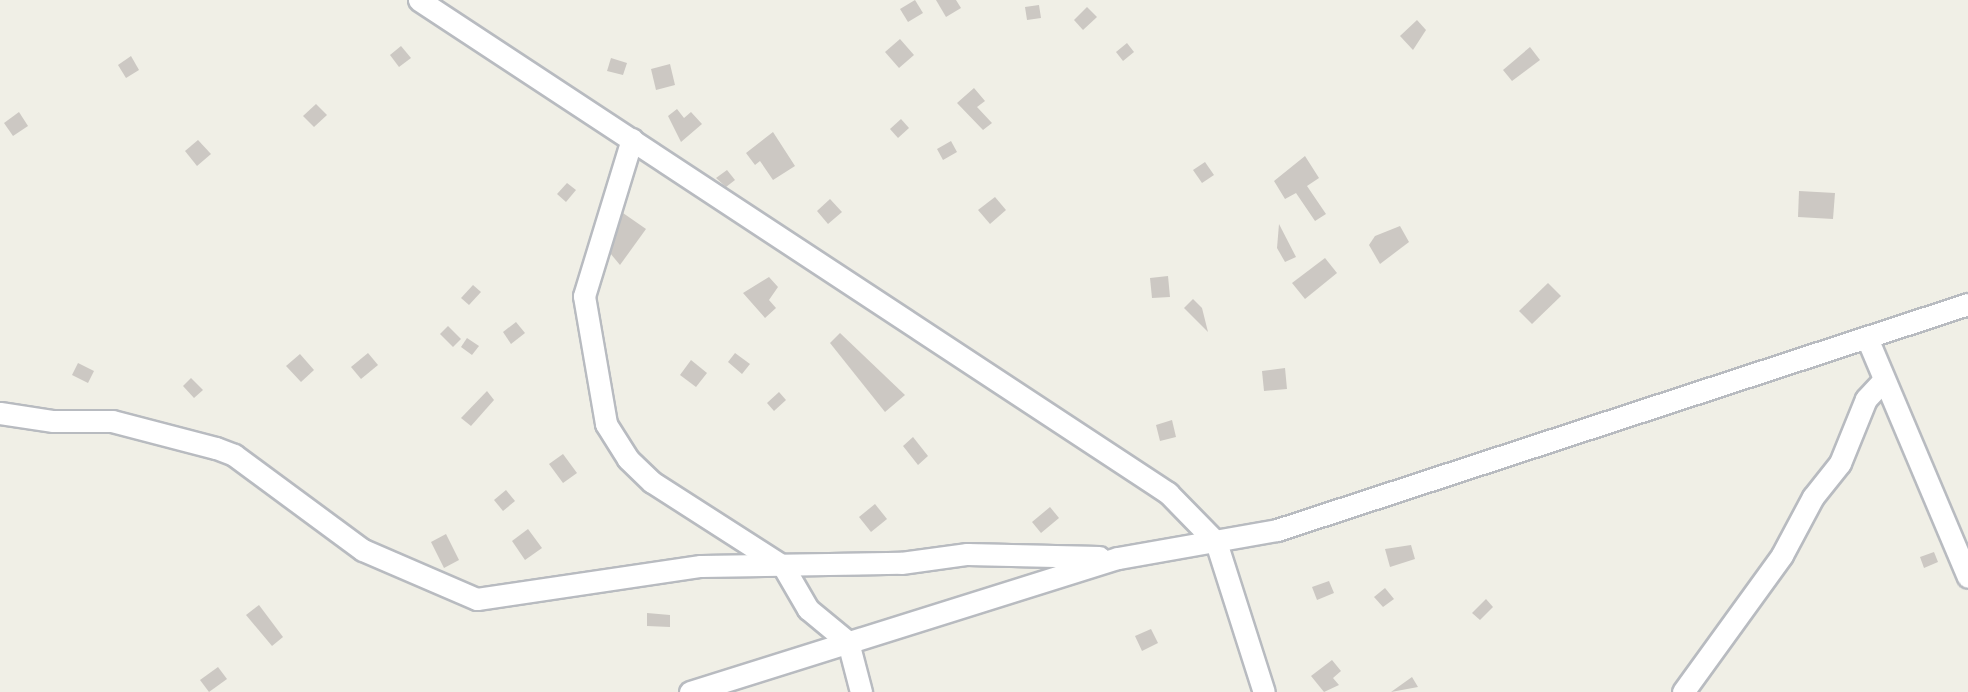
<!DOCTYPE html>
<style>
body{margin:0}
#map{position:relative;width:1968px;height:692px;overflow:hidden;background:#f0efe6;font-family:Mulish,sans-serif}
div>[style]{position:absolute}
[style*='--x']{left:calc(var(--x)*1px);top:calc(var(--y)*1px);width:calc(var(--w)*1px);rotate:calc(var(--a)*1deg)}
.building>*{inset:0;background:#ccc8c3}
.roads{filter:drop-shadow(2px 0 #b8bbc0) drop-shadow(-2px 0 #b8bbc0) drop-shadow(0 2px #b8bbc0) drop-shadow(0 -2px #b8bbc0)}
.minor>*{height:21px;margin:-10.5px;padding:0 10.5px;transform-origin:10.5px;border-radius:10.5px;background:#fff}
span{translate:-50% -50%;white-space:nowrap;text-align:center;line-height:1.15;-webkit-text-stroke:5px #fff;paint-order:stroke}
</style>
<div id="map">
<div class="building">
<i style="clip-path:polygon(915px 0,923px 13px,908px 22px,900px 9px)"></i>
<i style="clip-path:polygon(936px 0,956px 0,961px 8px,946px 17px)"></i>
<i style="clip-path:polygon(1039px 5px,1041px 18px,1027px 20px,1025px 7px)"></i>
<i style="clip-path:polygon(1087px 7px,1097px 17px,1083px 30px,1074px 20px)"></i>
<i style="clip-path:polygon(1417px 20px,1426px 30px,1413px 50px,1400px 36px)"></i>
<i style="clip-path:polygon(900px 39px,914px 55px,899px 68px,885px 52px)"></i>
<i style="clip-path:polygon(1127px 43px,1134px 52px,1123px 61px,1116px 52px)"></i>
<i style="clip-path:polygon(401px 46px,411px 58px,399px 67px,390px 55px)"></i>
<i style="clip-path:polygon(1530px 47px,1540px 60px,1512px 81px,1503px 70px)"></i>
<i style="clip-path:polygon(131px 56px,139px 70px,126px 78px,118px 65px)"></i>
<i style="clip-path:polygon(611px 58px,627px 63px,623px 75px,607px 71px)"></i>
<i style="clip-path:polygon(670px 64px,675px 85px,656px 90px,651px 69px)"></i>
<i style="clip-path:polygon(974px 88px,985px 101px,977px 107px,992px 123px,983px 130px,957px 103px)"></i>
<i style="clip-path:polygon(316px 104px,327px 115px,314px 127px,303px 116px)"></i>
<i style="clip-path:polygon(677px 109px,684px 118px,691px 112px,702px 124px,681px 142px,668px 116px)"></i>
<i style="clip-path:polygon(19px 112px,28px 126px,13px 136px,4px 123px)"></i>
<i style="clip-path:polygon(901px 119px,909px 128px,898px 138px,890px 129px)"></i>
<i style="clip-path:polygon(773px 132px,795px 166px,773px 180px,760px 161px,755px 165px,746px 153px)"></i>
<i style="clip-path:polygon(198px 140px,211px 154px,197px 166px,185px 151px)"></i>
<i style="clip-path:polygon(951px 141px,957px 152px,943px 160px,937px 149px)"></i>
<i style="clip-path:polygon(1305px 156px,1319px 178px,1307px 186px,1326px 214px,1315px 221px,1296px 193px,1285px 199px,1274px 181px)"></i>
<i style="clip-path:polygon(1205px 162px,1214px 175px,1202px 183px,1193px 170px)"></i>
<i style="clip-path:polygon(727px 170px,735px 180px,726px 187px,716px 178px)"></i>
<i style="clip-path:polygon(567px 183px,576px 190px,566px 202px,557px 194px)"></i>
<i style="clip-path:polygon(1799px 191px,1835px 193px,1833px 219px,1798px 217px)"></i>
<i style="clip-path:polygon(995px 197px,1006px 210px,990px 224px,978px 210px)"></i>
<i style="clip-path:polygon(830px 199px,842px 212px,828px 224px,817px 211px)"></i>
<i style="clip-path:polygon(623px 213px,646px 229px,620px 265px,610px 253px)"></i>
<i style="clip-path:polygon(1279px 224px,1296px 257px,1285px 262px,1277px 248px)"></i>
<i style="clip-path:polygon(1400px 226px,1409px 242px,1380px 264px,1369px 245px,1375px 236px)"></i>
<i style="clip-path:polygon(1325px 258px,1337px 273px,1305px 299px,1292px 283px)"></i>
<i style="clip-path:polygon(1168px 276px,1170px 297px,1152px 298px,1150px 278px)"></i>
<i style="clip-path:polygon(769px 277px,778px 287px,769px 300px,776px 308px,765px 318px,743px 293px)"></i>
<i style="clip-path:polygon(1548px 283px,1561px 296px,1532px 324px,1519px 311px)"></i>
<i style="clip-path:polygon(473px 285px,481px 292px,469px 305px,461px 298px)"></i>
<i style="clip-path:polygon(1193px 299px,1202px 308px,1208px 332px,1184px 308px)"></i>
<i style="clip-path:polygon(516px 322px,525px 333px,511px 344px,503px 332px)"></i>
<i style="clip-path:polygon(448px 326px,461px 339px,453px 347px,440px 334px)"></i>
<i style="clip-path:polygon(840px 333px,905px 395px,885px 412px,830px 343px)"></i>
<i style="clip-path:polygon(467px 338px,479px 346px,472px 355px,461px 347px)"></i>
<i style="clip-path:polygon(368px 353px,378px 365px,361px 379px,351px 367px)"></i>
<i style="clip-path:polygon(735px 353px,750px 364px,742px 374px,728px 362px)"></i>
<i style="clip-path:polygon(300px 354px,314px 370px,301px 382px,286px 366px)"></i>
<i style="clip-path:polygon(691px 360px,707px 373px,696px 387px,680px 375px)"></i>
<i style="clip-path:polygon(78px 363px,94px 371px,88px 383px,72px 375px)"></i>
<i style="clip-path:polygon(1285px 368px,1287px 389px,1264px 391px,1262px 371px)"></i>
<i style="clip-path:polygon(191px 378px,203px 390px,194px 398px,183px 386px)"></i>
<i style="clip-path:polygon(487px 391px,494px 400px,471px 426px,461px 418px)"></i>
<i style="clip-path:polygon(779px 392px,786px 400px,774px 411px,767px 403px)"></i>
<i style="clip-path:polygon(1172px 420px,1176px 437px,1160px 441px,1156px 425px)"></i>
<i style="clip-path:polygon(913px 437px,928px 456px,918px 465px,903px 446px)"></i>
<i style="clip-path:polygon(563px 454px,577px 473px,563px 483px,549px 464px)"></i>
<i style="clip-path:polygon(506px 490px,515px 501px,503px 511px,494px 500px)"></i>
<i style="clip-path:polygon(875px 504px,887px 519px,871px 532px,859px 517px)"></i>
<i style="clip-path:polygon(1050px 507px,1059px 518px,1041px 533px,1032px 522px)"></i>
<i style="clip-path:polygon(528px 529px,542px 548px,525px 560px,512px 541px)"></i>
<i style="clip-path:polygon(446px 534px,459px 560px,444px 568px,431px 542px)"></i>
<i style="clip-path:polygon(1411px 545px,1415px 559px,1390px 567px,1385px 549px)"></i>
<i style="clip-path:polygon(1934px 552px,1938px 562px,1924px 568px,1920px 557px)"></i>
<i style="clip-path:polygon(1329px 581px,1334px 593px,1317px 600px,1312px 587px)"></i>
<i style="clip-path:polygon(1385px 588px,1394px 599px,1383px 607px,1374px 597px)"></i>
<i style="clip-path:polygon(1486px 599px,1493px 607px,1480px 620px,1472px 613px)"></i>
<i style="clip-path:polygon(259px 605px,283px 637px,272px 646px,246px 615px)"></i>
<i style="clip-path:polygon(647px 613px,670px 615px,670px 627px,647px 626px)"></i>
<i style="clip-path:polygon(1151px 629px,1158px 643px,1142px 651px,1135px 636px)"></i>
<i style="clip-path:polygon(1332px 660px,1341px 671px,1333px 678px,1339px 685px,1324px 692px,1311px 676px)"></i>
<i style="clip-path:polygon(218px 667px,227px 679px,209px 692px,200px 680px)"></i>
<i style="clip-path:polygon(1412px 677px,1418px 687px,1391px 692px)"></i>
</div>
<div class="roads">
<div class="minor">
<i style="--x:419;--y:0;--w:897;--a:33.35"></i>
<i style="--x:1168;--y:493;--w:69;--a:45.6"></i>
<i style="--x:1216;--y:542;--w:157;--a:72.3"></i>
<i style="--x:632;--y:139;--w:164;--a:107"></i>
<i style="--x:584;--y:296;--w:130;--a:80.2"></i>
<i style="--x:606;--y:424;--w:41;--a:57.8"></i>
<i style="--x:628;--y:459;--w:33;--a:44"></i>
<i style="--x:652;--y:482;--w:156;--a:32.7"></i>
<i style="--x:783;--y:566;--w:50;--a:59.8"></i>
<i style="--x:808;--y:609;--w:52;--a:39.5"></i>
<i style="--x:848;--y:642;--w:52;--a:75.4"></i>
<i style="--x:1867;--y:338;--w:259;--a:67.1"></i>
<i style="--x:0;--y:413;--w:54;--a:8.6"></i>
<i style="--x:53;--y:421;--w:59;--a:0"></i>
<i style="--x:112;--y:421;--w:107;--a:14.6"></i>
<i style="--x:216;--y:448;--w:19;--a:21"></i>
<i style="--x:234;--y:455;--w:160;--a:36.4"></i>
<i style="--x:363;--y:550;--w:124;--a:23.3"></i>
<i style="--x:477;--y:599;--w:226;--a:-8.4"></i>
<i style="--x:701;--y:566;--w:200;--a:-0.9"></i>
<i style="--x:901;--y:563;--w:67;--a:-7.8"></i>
<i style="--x:967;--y:554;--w:132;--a:1.3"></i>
<i style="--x:690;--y:692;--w:448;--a:-17.4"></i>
<i style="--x:1118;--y:558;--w:161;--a:-10"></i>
<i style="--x:1277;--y:530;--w:727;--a:-18.11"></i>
<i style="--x:1683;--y:692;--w:169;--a:-54.1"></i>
<i style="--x:1782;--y:555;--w:66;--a:-61.9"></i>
<i style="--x:1813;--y:497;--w:43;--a:-51.5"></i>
<i style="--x:1840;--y:463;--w:69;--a:-67.9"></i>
<i style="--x:1866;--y:399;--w:25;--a:-47"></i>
</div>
</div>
</div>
